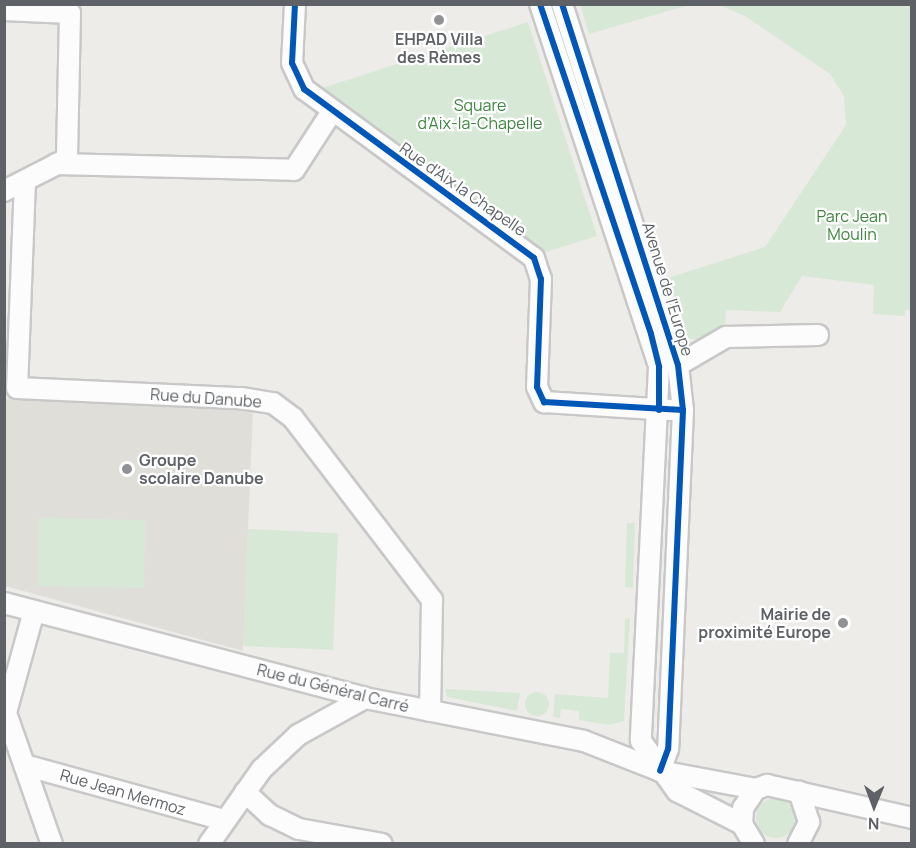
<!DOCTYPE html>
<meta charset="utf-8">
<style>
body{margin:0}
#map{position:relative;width:916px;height:848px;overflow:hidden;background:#edece9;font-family:Manrope,sans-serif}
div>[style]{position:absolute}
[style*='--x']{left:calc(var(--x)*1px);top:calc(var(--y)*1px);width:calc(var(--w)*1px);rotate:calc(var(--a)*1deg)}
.education>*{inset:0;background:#e0ded9}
.green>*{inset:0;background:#d8e8d6}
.round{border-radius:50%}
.roads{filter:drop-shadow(2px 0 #c8c8c8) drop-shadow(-2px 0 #c8c8c8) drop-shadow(0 2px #c8c8c8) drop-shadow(0 -2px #c8c8c8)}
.minor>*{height:20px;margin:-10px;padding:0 10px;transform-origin:10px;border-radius:10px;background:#fcfcfc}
.cycleway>*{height:6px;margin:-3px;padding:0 3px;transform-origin:3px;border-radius:3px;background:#0057b8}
.dots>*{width:16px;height:16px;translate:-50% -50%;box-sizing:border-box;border:3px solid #fff;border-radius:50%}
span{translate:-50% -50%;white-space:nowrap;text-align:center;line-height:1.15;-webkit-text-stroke:4.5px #fff;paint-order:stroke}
.poi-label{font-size:16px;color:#5e6266;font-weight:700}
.left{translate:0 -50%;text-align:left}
.right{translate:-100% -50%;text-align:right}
.park-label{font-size:16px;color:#3e853f}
.street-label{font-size:16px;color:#5e6266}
.frame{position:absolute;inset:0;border:6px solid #5e6266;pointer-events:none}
.north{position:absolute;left:844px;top:776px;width:60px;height:60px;-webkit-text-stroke:4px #fff;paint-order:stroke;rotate:181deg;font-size:16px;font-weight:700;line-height:24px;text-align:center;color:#5e6266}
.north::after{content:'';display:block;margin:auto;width:21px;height:27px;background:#5e6266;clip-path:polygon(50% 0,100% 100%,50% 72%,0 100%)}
</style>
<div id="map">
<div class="education">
<i style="clip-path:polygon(4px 399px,253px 409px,243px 651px,5px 586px)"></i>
</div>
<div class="green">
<i style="clip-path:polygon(580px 4px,689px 4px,689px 5px,589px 34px)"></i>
<i style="clip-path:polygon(719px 5px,911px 5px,911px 310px,905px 310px,905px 316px,873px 314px,874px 285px,802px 276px,780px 312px,726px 310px,725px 323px,704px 341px,688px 338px,668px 278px,765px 247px,846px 125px,844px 96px,830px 74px,745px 16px)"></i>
<i style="clip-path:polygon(528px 22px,597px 236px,546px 252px,319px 89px)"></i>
<i style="clip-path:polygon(39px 518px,145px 520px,144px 588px,38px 586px)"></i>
<i style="clip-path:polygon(627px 523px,635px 523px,633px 588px,625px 587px)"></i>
<i style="clip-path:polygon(248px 529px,338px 533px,333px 650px,243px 646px)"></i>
<i style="clip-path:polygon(630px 618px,624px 721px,609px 725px,579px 720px,579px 711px,561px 709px,560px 718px,553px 717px,555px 694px,608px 698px,610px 653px,624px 653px,625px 619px)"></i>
<i style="clip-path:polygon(445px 689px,520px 693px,517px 711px,447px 697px)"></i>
<i class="round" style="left:525px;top:692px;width:24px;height:24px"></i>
<i class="round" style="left:756px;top:798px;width:40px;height:40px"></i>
</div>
<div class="roads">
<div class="minor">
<i style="--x:295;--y:4;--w:59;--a:92.9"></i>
<i style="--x:292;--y:63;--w:29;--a:65"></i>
<i style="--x:304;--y:89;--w:285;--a:36.3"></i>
<i style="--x:534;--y:258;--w:22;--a:72"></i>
<i style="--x:541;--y:279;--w:108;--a:92.1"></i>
<i style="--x:537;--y:387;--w:17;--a:65"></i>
<i style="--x:544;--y:402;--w:127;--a:3.6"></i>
<i style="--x:540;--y:4;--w:382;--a:71.8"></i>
<i style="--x:659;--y:367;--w:374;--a:92.8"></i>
<i style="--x:641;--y:741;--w:62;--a:54.2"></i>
<i style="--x:677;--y:791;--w:73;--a:26.9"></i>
<i style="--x:562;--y:4;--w:379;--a:72.2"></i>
<i style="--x:678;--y:365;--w:45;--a:83.7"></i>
<i style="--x:683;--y:410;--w:339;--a:92.5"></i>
<i style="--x:668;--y:749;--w:23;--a:110"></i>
<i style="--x:4;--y:10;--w:66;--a:2.6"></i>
<i style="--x:70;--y:13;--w:146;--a:91.2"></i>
<i style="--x:67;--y:159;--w:71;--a:153.1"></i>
<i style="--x:56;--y:164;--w:238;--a:1.4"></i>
<i style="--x:294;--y:170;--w:68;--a:-57"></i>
<i style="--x:25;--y:181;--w:207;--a:92.2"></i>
<i style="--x:17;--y:388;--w:224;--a:2.6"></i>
<i style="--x:241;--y:398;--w:32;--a:9"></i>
<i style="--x:273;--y:403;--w:25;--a:37"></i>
<i style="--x:293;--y:418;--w:229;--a:52.6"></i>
<i style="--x:432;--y:600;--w:111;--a:91"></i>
<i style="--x:678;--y:365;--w:56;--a:-30.3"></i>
<i style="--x:726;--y:337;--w:92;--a:-1.2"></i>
<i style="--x:4;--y:603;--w:373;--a:14.7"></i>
<i style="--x:365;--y:698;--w:223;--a:11.1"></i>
<i style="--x:584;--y:741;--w:82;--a:21.5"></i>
<i style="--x:660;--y:771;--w:98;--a:10.6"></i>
<i style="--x:34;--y:611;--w:106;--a:105.4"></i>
<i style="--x:6;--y:713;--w:139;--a:70.7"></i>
<i style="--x:24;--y:765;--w:206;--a:15.4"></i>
<i style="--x:245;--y:792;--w:34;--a:43"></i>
<i style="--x:270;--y:815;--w:32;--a:26"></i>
<i style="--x:299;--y:829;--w:84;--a:10.2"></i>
<i style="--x:209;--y:844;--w:92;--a:-54.8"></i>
<i style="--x:262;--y:769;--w:50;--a:-43.4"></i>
<i style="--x:298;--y:735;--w:77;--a:-28.9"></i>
<i style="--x:754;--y:844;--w:23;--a:-121"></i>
<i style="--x:742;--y:824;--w:16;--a:-86"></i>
<i style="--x:743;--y:808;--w:23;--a:-56"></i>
<i style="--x:756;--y:789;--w:12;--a:-20"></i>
<i style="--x:767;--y:785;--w:149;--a:12.8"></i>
<i style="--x:798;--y:844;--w:25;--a:-63"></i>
<i style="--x:809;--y:822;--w:32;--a:-108"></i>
</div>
</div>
<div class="cycleway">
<i style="--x:295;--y:4;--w:59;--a:92.9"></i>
<i style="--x:292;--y:63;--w:29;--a:65"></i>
<i style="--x:304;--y:89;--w:285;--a:36.3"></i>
<i style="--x:534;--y:258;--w:22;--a:72"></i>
<i style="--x:541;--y:279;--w:108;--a:92.1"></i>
<i style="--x:537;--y:387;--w:17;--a:65"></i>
<i style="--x:544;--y:402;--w:139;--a:3.3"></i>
<i style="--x:540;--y:4;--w:348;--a:71.4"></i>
<i style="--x:651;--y:334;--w:34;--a:76"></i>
<i style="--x:659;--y:367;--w:43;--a:90"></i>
<i style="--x:562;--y:4;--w:379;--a:72.2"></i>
<i style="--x:678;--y:365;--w:45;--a:83.7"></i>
<i style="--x:683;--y:410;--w:339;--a:92.5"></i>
<i style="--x:668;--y:749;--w:23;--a:110"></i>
</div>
<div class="dots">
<i style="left:439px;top:20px;background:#909294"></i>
<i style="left:127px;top:469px;background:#909294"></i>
<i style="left:843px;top:623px;background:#909294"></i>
</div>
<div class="poi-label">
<span style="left:439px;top:48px">EHPAD Villa<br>des Rèmes</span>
<span class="left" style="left:139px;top:469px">Groupe<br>scolaire Danube</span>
<span class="right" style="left:831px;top:623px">Mairie de<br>proximité Europe</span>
</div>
<div class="park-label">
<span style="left:480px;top:114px">Square<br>d’Aix-la-Chapelle</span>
<span style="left:852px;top:225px">Parc Jean<br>Moulin</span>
</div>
<div class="street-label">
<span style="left:463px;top:189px;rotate:35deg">Rue d'Aix la Chapelle</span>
<span style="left:668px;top:289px;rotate:73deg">Avenue de l'Europe</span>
<span style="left:206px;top:398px;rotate:4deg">Rue du Danube</span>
<span style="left:333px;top:688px;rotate:14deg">Rue du Général Carré</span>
<span style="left:123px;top:792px;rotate:16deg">Rue Jean Mermoz</span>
</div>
<div class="frame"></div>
<div class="north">N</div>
</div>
